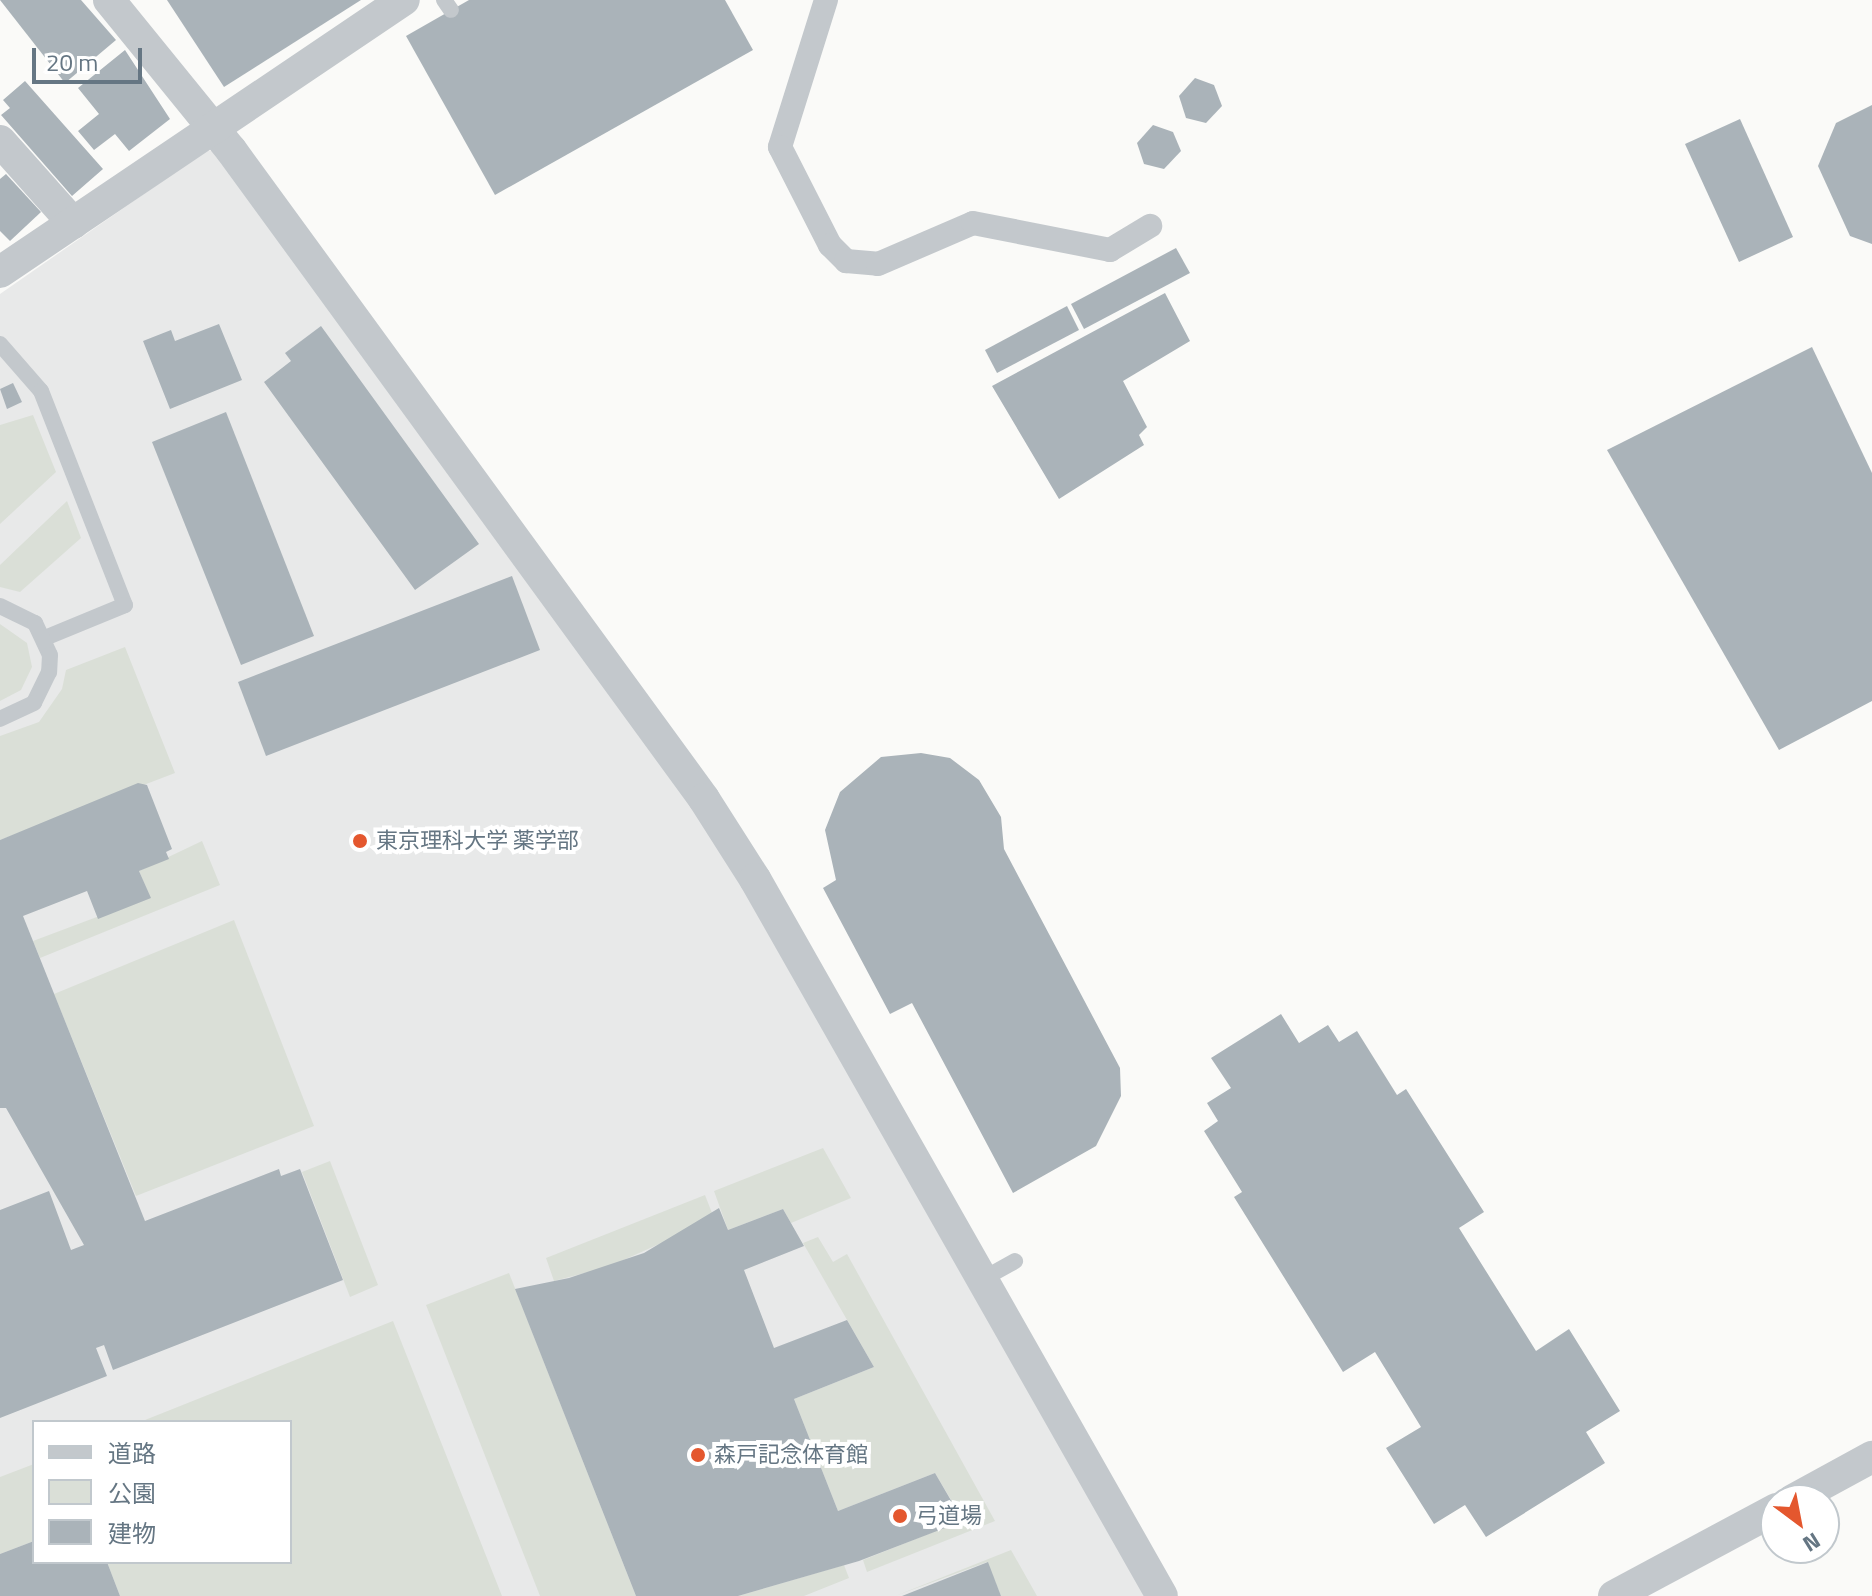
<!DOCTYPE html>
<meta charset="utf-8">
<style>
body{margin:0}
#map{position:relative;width:1872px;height:1596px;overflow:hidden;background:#fafaf8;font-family:"Titillium Web","Noto Sans JP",sans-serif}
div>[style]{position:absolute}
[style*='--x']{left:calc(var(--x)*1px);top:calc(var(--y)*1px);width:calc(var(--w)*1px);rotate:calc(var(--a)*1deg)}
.built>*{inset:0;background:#e8e9e9}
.green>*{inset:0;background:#dadfd7}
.building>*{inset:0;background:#aab3b9}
.service>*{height:16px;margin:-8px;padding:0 8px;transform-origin:8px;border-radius:8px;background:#c3c8cc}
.pedestrian>*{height:24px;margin:-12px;padding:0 12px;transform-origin:12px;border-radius:12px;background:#c3c8cc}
.minor>*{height:32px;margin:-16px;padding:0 16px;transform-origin:16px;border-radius:16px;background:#c3c8cc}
.dots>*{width:22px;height:22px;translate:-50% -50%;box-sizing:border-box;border:4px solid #fff;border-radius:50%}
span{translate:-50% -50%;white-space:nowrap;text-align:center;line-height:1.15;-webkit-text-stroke:8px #fff;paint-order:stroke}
.poi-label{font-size:22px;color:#657683}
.left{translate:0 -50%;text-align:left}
.legend{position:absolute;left:32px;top:1420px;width:260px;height:144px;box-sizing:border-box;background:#fff;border:2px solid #c1c8cd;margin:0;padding:10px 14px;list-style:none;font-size:24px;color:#657683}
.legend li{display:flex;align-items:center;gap:16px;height:40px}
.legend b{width:40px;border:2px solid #c1c8cd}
.north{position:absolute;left:1760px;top:1484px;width:80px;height:80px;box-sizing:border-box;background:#fff;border:2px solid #c1c8cd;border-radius:50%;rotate:148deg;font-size:22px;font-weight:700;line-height:32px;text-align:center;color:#657683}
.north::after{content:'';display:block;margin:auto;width:28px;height:36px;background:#e4572e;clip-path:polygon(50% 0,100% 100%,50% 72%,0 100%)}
.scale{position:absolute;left:32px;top:48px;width:110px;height:36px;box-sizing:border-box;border:4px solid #657683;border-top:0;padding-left:10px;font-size:24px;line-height:28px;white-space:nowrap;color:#657683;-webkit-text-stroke:6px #fff;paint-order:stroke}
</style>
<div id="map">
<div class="built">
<i style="clip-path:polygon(evenodd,207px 150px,225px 154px,695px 798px,1152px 1596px,0 1596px,0 294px,207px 150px,34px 1422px,290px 1422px,290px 1562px,34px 1562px,34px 1422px)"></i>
</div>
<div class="green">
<i style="clip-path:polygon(33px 415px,56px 472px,0 524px,0 425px)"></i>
<i style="clip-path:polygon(67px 501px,81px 538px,20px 592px,0 587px,0 565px)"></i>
<i style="clip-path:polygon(0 624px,27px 643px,32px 667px,21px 690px,0 701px)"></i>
<i style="clip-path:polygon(125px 647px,175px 773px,0 840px,0 736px,39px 722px,62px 689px,66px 670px)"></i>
<i style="clip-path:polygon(202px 841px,220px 885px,40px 958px,33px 941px,150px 897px,139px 871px)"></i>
<i style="clip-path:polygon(234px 920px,314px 1126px,136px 1196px,54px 994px)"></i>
<i style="clip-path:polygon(823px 1148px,851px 1198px,791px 1223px,783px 1209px,728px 1230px,714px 1191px)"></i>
<i style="clip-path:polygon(330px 1161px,378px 1285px,350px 1297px,302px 1172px)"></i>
<i style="clip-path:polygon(705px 1195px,712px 1213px,677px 1236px,608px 1267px,554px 1281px,546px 1258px)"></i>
<i style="clip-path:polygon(818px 1237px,833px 1262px,847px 1254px,995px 1521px,867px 1572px,863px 1560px,963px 1520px,935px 1473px,838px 1511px,794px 1399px,874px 1367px,803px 1243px)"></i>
<i style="clip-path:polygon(509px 1273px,636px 1596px,540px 1596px,426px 1305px)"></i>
<i style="clip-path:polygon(393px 1321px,502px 1596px,120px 1596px,107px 1562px,290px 1562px,290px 1422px,140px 1422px)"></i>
<i style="clip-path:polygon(34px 1464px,34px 1541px,0 1554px,0 1477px)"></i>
<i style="clip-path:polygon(1011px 1550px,1037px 1596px,1001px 1596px,987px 1562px,895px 1596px)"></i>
<i style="clip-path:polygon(844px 1565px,849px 1578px,804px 1596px,738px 1596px)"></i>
</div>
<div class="building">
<i style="clip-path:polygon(0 0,81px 0,116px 40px,65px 83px)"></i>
<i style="clip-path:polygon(167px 0,361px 0,224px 87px)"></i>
<i style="clip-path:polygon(469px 0,725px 0,753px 50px,495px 195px,406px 36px)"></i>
<i style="clip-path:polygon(125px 50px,170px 119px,129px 151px,115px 134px,94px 150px,78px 131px,99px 114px,78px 88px)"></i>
<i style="clip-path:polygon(1195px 78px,1214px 85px,1222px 106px,1206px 123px,1186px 118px,1179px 96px)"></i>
<i style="clip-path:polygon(25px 81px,103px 169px,72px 196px,1px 115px,10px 108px,3px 100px)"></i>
<i style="clip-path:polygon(1872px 105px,1872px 244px,1850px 236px,1818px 166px,1836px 123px)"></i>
<i style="clip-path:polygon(1740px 119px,1793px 237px,1739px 262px,1685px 144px)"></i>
<i style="clip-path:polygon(1153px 125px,1173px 132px,1181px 151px,1164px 169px,1144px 164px,1137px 143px)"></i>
<i style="clip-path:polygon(6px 174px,41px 212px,10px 241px,0 231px,0 179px)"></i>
<i style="clip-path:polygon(1176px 248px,1190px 273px,1084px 329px,1071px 304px)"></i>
<i style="clip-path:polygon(1165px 293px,1190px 341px,1123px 381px,1147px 427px,1139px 435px,1144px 445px,1059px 499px,992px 386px)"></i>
<i style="clip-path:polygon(1067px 306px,1079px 330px,997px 373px,985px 350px)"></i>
<i style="clip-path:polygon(219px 324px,242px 380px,170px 409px,143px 341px,171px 330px,175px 341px)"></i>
<i style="clip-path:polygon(321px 326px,479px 544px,415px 590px,264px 382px,291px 361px,285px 353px)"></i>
<i style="clip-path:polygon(1812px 347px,1872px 473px,1872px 701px,1779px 750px,1607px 450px)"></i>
<i style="clip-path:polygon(13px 383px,22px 402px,7px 409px,0 389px)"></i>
<i style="clip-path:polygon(226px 412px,314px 636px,241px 665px,152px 442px)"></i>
<i style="clip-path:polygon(512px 576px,540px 650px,266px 756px,238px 682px)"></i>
<i style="clip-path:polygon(921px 753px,950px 758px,979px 780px,1001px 817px,1004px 849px,1120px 1068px,1121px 1096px,1096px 1146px,1013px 1193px,912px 1003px,890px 1014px,823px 888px,836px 880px,825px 830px,840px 792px,881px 757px)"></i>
<i style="clip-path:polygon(138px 783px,147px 785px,172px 849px,166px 852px,169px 859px,139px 871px,151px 898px,98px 919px,87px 891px,23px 916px,145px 1221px,279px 1169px,281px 1176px,300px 1169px,343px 1280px,113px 1370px,104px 1345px,96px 1348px,107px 1376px,0 1418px,0 1210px,49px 1191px,71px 1250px,84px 1245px,6px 1108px,0 1108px,0 840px)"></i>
<i style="clip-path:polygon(1281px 1014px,1299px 1043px,1328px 1025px,1339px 1042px,1357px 1031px,1397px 1095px,1406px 1089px,1484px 1212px,1459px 1228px,1536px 1351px,1569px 1329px,1620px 1411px,1586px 1432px,1605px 1463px,1486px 1537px,1465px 1505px,1434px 1524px,1386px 1448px,1421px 1427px,1375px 1352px,1343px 1372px,1234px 1197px,1242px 1192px,1204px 1131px,1218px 1121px,1207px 1103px,1231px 1088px,1211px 1058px)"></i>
<i style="clip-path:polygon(719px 1208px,728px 1230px,783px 1209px,804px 1246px,744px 1270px,774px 1348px,847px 1320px,874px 1367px,794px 1399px,838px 1511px,935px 1473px,963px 1521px,859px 1561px,738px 1596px,636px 1596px,515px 1289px,569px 1278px,644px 1253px)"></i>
<i style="clip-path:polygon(34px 1541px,34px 1562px,107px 1562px,120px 1596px,0 1596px,0 1554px)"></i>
<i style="clip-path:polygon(988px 1562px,1001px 1596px,902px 1596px)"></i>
</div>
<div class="service">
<i style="--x:444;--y:0;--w:12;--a:55"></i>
<i style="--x:0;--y:344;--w:62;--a:48.9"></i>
<i style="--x:41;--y:391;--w:230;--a:68.6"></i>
<i style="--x:125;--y:605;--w:87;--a:157.6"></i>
<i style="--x:0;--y:606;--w:39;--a:26"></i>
<i style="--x:35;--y:623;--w:35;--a:65"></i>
<i style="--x:50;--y:655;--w:17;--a:93"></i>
<i style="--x:49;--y:672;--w:34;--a:116"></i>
<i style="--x:34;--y:703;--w:38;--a:155"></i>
<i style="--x:981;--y:1280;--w:39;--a:-29"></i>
</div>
<div class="pedestrian">
<i style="--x:826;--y:0;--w:154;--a:107.4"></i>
<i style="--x:780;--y:147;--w:110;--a:63"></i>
<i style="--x:830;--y:245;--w:23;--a:45"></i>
<i style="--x:846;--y:261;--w:32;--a:5"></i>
<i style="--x:878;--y:264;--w:103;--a:-23.3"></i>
<i style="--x:973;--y:223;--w:140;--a:11.1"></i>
<i style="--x:1110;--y:250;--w:47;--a:-31"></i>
</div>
<div class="minor">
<i style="--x:109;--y:0;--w:193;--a:50.9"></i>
<i style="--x:231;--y:150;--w:803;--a:53.91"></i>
<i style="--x:704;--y:799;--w:95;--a:57.5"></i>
<i style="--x:755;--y:879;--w:824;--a:60.42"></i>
<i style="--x:0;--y:141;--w:110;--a:48.3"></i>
<i style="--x:0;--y:272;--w:487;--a:-34"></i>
<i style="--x:1793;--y:1500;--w:90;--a:-28.6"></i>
<i style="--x:1614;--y:1596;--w:184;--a:-28.2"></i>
</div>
<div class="dots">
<i style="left:360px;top:841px;background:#e4572e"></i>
<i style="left:698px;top:1455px;background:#e4572e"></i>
<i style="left:900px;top:1516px;background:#e4572e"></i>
</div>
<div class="poi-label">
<span class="left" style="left:376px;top:841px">東京理科大学 薬学部</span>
<span class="left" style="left:714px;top:1455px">森戸記念体育館</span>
<span class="left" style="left:916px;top:1516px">弓道場</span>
</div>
<ul class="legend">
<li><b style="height:10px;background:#c3c8cc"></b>道路</li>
<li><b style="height:22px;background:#dadfd7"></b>公園</li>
<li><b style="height:22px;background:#aab3b9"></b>建物</li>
</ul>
<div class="north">N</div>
<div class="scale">20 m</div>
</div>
